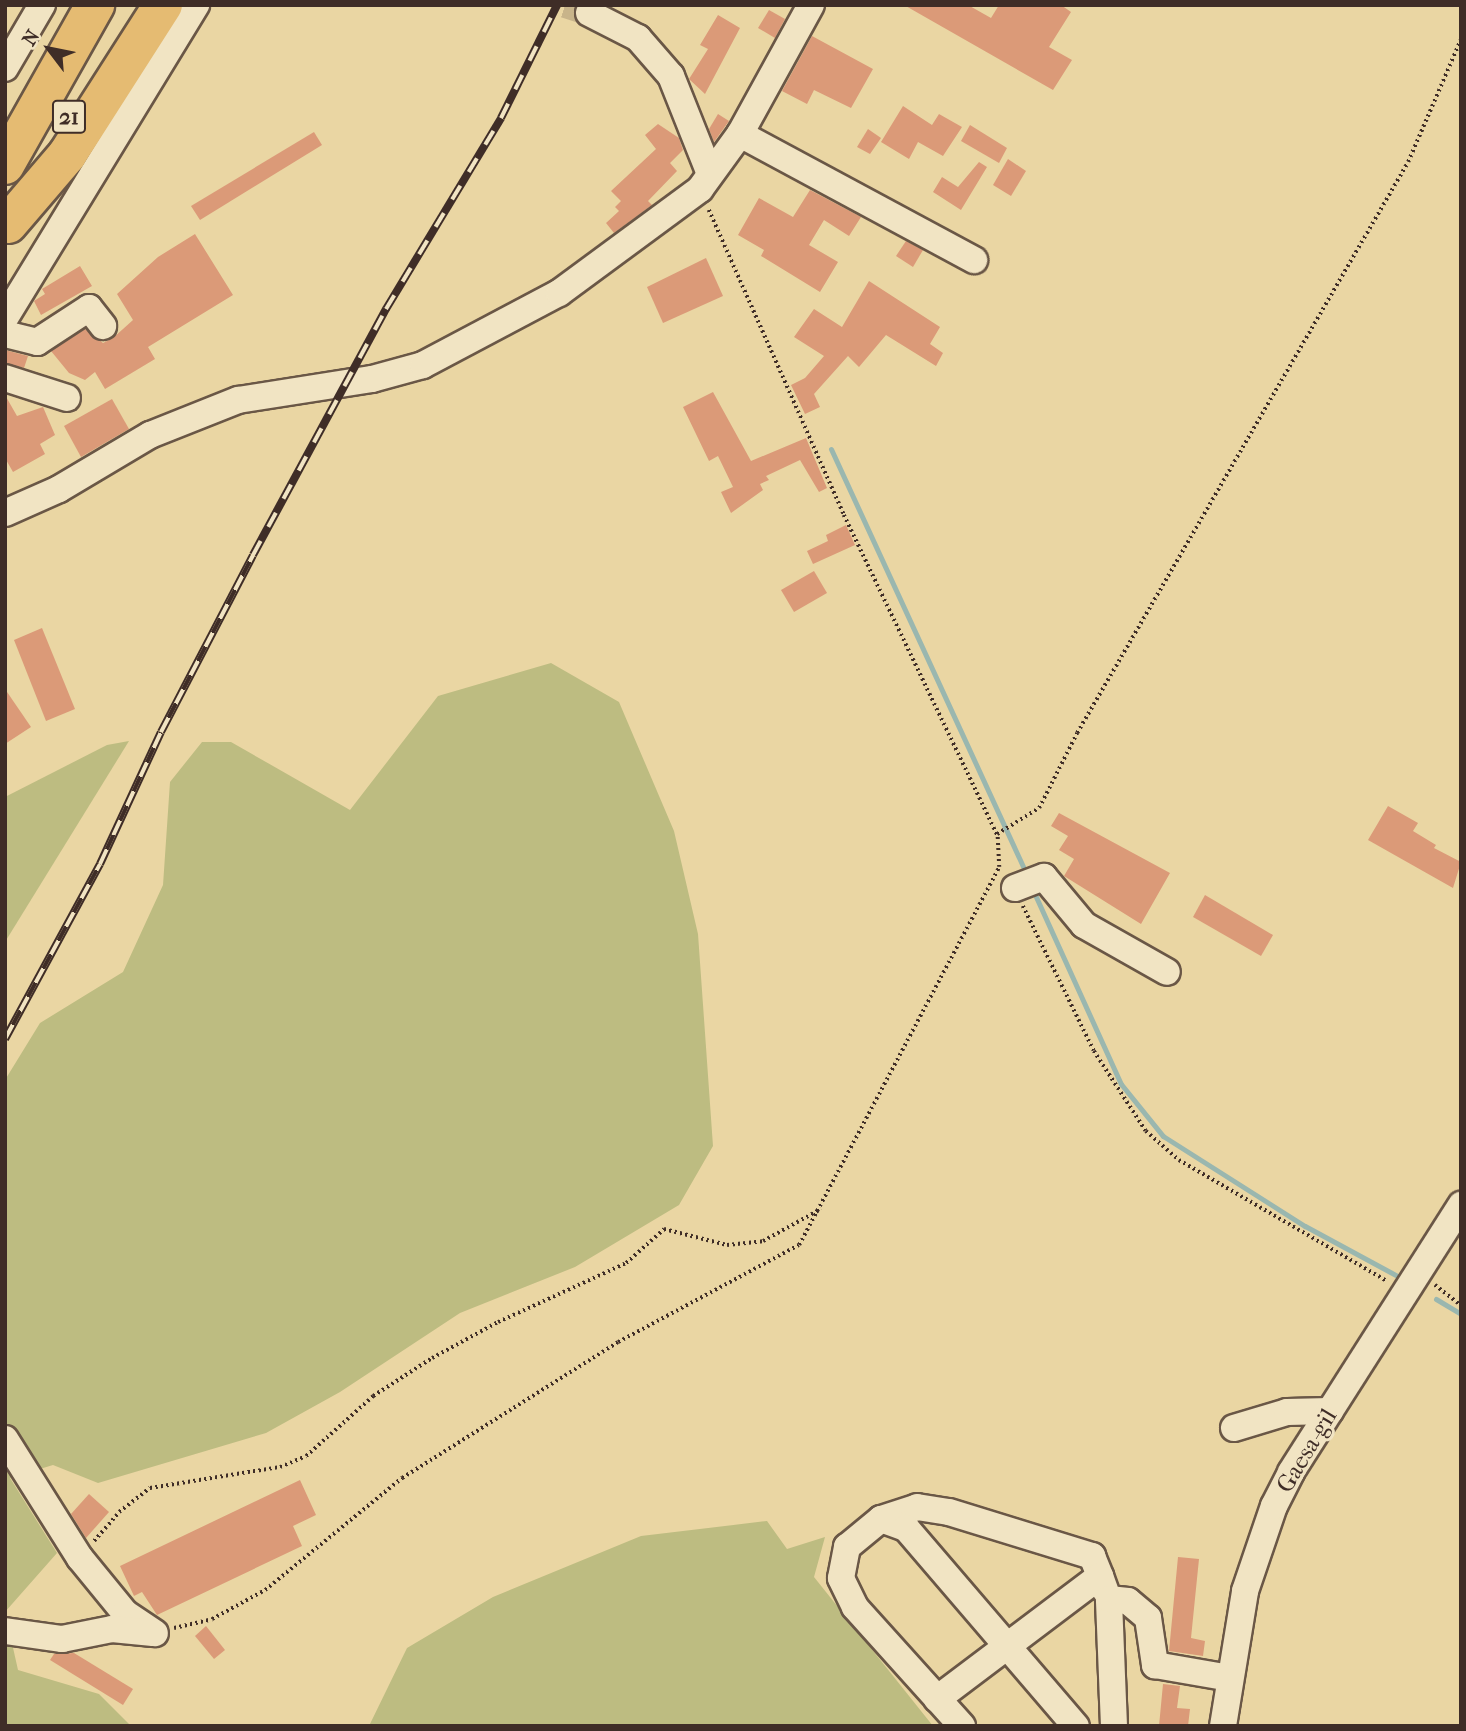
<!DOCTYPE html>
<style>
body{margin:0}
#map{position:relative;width:1466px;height:1731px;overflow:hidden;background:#ead6a3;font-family:"IM FELL French Canon",serif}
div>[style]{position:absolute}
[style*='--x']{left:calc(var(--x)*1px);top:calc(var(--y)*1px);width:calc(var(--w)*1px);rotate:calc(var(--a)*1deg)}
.green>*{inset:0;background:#bdbc81}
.stream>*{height:5px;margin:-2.5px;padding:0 2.5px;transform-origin:2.5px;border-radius:2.5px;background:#9ab7af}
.building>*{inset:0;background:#db9a78}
.minor-tunnel>*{height:26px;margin-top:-13px;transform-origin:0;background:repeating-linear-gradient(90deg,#c8b48a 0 26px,transparent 0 39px)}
.path>*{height:3.5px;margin-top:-1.75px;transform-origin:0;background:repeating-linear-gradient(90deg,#3f2d27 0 2px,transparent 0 5.5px)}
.roads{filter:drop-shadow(2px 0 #6a5746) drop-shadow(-2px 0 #6a5746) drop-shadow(0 2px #6a5746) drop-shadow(0 -2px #6a5746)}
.minor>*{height:26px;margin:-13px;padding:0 13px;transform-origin:13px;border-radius:13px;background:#f1e4c3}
.highway>*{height:38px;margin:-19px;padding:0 19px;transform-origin:19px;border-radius:19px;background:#e5bb72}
.rail>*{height:8px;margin-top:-4px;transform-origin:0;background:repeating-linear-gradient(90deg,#f1e4c3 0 16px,#3f2d27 0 32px);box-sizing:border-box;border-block:2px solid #3f2d27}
span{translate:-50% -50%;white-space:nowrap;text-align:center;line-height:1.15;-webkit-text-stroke:6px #f1e4c3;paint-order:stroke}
.shield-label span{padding:2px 5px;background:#f1e4c3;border:2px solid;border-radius:5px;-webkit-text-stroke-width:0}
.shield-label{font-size:23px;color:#3f2d27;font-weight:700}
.street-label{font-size:24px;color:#3f2d27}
.frame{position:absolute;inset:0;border:7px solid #3f2d27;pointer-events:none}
.north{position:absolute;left:14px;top:14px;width:70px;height:70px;-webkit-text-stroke:5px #f1e4c3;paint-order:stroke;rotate:302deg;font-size:19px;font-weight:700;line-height:28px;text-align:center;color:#3f2d27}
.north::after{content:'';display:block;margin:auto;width:24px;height:32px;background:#3f2d27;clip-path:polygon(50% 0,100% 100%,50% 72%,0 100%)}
</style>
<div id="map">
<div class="green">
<i style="clip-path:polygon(551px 663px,619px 702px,674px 831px,698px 934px,713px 1146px,679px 1205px,575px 1267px,460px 1313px,340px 1392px,266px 1433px,98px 1483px,53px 1465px,10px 1478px,57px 1553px,5px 1612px,18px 1670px,99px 1694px,131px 1726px,5px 1726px,5px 1080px,40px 1023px,123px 972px,163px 885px,170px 782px,202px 742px,231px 742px,350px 810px,438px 696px)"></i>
<i style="clip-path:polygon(129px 741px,5px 942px,5px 797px,107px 745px)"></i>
<i style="clip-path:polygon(767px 1521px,787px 1549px,825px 1537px,814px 1577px,933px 1726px,369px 1726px,407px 1648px,493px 1597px,641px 1536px)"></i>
</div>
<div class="stream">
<i style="--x:831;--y:449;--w:470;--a:65.3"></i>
<i style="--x:1032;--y:888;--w:215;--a:65.6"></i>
<i style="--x:1121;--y:1084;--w:67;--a:51.1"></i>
<i style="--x:1163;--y:1136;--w:168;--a:32.4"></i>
<i style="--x:1305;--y:1226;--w:109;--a:28.4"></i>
<i style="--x:1436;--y:1299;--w:29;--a:31"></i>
</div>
<div class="building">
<i style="clip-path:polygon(904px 5px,968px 5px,991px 18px,999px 5px,1061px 5px,1071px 12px,1049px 47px,1072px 60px,1053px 90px)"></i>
<i style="clip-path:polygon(769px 10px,785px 19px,775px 38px,758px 28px)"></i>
<i style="clip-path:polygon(718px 15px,740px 28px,705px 94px,689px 79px,708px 49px,700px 45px)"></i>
<i style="clip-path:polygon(812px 36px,873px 69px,851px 108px,814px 90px,807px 104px,782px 91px)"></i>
<i style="clip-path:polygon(903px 106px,932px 125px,939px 114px,962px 127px,943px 156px,918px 142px,909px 159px,881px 142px)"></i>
<i style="clip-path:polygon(718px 114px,729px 121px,714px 142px,709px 129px)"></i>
<i style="clip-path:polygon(658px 124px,679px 138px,683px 150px,670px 163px,677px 171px,648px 201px,652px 205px,614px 233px,606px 223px,619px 211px,615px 207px,621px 201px,611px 191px,656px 149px,645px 135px)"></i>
<i style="clip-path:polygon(970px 125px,1007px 148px,999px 163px,961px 141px)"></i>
<i style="clip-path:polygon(868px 129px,881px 138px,870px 154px,857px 147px)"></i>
<i style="clip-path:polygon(314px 132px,322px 145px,200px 220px,191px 206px)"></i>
<i style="clip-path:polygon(1008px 159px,1026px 171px,1011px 196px,993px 185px)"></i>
<i style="clip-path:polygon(979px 162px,987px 167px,961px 210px,933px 192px,942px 177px,958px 187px)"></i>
<i style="clip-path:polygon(810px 190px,861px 217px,849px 236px,824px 220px,809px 245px,838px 262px,820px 292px,761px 256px,764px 250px,738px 235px,759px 198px,793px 217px)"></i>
<i style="clip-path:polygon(195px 234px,233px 295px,148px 347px,155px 359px,105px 389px,95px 372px,85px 380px,69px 373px,51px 351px,85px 329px,103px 343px,113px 338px,133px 320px,117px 294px,158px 257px)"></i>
<i style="clip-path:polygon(906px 241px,923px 250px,913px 267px,896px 256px)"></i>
<i style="clip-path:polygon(706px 258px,723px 296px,663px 323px,647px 287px)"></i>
<i style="clip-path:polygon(80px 266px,92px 286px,41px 315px,34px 301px,45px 294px,42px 289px)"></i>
<i style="clip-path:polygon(869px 281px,940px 327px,930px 344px,943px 353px,936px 366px,886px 335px,859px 367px,848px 356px,814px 394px,820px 407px,805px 414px,791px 385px,805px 378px,824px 356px,794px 337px,814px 309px,842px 327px)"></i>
<i style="clip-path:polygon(5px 350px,28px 356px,24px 368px,5px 363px)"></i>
<i style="clip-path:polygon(713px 392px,751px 461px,806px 438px,827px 488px,819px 492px,800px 460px,766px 476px,769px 480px,760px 484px,763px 490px,731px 513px,721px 492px,733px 487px,718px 456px,709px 461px,683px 407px)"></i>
<i style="clip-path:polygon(5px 395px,17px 416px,43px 407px,55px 435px,40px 444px,45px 454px,13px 472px,5px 458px)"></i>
<i style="clip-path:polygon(112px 399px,129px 429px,81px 457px,64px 426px)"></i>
<i style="clip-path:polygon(846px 525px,855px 545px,813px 564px,807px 551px,828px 541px,826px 535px)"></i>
<i style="clip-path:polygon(814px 571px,827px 593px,794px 612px,781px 590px)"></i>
<i style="clip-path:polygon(42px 628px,75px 709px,46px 721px,14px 640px)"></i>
<i style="clip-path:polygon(5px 689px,31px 727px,5px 744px)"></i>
<i style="clip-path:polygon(1388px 806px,1418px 823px,1413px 831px,1436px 845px,1434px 848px,1461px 862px,1453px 888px,1368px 840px)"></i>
<i style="clip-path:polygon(1059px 813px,1170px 873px,1141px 924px,1064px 876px,1074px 859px,1059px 850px,1068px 836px,1051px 826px)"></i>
<i style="clip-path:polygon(1205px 895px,1273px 935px,1261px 956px,1193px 917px)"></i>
<i style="clip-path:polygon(300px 1480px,316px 1515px,293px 1526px,302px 1546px,157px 1615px,142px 1592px,134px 1596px,120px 1566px)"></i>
<i style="clip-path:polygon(89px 1494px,109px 1512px,86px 1538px,71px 1514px)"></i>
<i style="clip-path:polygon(1178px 1557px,1199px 1559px,1191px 1638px,1205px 1641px,1203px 1656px,1169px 1651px)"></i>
<i style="clip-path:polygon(206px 1626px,225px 1650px,214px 1659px,195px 1636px)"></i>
<i style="clip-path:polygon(74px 1653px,133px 1689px,123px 1705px,50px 1660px,54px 1654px)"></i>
<i style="clip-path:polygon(1163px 1684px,1180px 1686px,1177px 1708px,1190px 1709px,1188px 1726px,1159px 1726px)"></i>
</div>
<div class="minor-tunnel">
<i style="--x:565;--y:5;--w:25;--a:18"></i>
</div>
<div class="path">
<i style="--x:709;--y:210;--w:334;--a:66.1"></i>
<i style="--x:844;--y:515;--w:355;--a:64.4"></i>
<i style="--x:1023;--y:906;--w:161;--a:63.9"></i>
<i style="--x:1094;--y:1051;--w:95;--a:57"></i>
<i style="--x:1146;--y:1131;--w:44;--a:41.3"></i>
<i style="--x:1179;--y:1160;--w:241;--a:30.2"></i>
<i style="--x:1435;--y:1285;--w:33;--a:38"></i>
<i style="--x:94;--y:1541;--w:38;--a:-49"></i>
<i style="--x:119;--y:1512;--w:39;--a:-38"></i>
<i style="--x:150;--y:1488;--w:132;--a:-9.2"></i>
<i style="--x:280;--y:1467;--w:28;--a:-23"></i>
<i style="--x:306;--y:1456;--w:90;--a:-41.8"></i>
<i style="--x:373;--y:1396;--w:70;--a:-32.8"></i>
<i style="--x:432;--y:1358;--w:75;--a:-28.6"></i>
<i style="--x:498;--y:1322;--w:141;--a:-24.7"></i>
<i style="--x:626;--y:1263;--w:51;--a:-41.8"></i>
<i style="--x:664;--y:1229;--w:65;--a:14.3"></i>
<i style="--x:727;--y:1245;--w:36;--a:-6"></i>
<i style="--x:763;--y:1241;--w:66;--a:-28.9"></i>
<i style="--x:174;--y:1628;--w:39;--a:-13"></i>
<i style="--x:212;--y:1619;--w:60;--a:-28.7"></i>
<i style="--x:265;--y:1590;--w:177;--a:-39.3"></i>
<i style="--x:402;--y:1478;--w:255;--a:-32.2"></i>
<i style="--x:618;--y:1342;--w:205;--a:-28.2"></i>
<i style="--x:799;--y:1245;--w:428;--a:-62.1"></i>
<i style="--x:999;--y:867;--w:33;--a:-93"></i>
<i style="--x:997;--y:834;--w:49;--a:-31.8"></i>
<i style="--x:1039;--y:808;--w:84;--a:-63.1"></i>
<i style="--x:1077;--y:733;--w:660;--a:-59.9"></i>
<i style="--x:1408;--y:162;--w:134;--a:-66.7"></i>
</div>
<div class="roads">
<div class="minor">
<i style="--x:589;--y:13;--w:55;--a:27"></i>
<i style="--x:638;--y:38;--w:50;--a:49"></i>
<i style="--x:671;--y:76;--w:105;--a:68.3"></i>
<i style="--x:5;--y:68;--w:73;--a:-59.6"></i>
<i style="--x:740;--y:134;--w:266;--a:28.3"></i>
<i style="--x:5;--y:318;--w:367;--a:-58.6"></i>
<i style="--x:5;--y:334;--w:33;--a:14"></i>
<i style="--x:37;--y:342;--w:62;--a:-33.2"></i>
<i style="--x:89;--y:308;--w:23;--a:52"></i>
<i style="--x:5;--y:378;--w:65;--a:17.9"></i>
<i style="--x:5;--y:513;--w:59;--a:-24"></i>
<i style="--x:59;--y:489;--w:106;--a:-30.7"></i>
<i style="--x:150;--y:435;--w:95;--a:-21.7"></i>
<i style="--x:238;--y:400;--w:136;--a:-8.9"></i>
<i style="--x:372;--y:379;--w:53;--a:-15.4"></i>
<i style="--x:423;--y:365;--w:154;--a:-27.9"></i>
<i style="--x:559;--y:293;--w:175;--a:-36.4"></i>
<i style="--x:700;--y:189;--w:68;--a:-54"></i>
<i style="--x:740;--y:134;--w:147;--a:-61.2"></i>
<i style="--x:1015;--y:888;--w:31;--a:-21"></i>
<i style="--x:1044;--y:877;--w:62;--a:50.2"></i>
<i style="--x:1084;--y:925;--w:95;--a:29.5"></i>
<i style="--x:1234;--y:1428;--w:55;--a:-16.8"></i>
<i style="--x:1287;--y:1412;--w:43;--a:-1.3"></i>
<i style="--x:5;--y:1439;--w:141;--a:57.8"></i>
<i style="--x:80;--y:1558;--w:71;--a:50.7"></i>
<i style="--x:125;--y:1613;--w:36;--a:34"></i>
<i style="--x:881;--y:1519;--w:38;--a:-18"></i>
<i style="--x:917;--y:1507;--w:32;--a:9"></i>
<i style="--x:949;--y:1512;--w:150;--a:17.1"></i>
<i style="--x:1092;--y:1556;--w:22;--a:68"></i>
<i style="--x:5;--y:1631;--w:58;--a:8"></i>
<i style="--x:62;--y:1639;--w:51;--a:-11.3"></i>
<i style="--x:112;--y:1629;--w:41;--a:5.6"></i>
<i style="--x:937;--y:1699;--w:204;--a:-37"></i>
<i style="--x:1100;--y:1576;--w:15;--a:70"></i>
<i style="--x:962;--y:1726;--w:160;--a:-132"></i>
<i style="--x:855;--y:1607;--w:32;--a:-116"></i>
<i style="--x:841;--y:1578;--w:32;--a:-79"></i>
<i style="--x:847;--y:1547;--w:44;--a:-39.5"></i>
<i style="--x:881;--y:1519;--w:27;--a:20"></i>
<i style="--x:906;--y:1528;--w:261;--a:49.4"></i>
<i style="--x:1114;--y:1726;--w:127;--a:-92.3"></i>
<i style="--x:1109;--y:1599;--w:19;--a:6"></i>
<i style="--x:1128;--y:1601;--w:26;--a:40"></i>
<i style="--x:1148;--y:1618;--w:48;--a:81.5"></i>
<i style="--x:1155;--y:1665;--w:76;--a:9.8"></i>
<i style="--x:1223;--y:1726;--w:137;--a:-80.7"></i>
<i style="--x:1245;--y:1591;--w:90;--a:-71.2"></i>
<i style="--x:1274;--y:1506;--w:38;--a:-63"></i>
<i style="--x:1291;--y:1472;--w:317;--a:-57.5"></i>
</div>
<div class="highway">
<i style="--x:5;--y:165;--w:184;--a:-60.6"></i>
<i style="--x:8;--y:224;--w:91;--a:-49.5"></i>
<i style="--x:67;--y:155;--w:178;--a:-57.4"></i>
</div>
</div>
<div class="rail">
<i style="--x:5;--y:1039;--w:199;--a:-61.5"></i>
<i style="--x:100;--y:864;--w:145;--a:-65.2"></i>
<i style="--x:161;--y:732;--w:199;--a:-62.5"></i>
<i style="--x:253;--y:555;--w:280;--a:-61.6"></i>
<i style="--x:386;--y:309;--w:223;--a:-58.9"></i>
<i style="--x:501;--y:118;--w:126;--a:-63.6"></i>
</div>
<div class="shield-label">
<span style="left:69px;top:117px">21</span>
</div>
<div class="street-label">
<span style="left:1307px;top:1451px;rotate:-59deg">Gaesa-gil</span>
</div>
<div class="frame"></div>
<div class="north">N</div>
</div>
